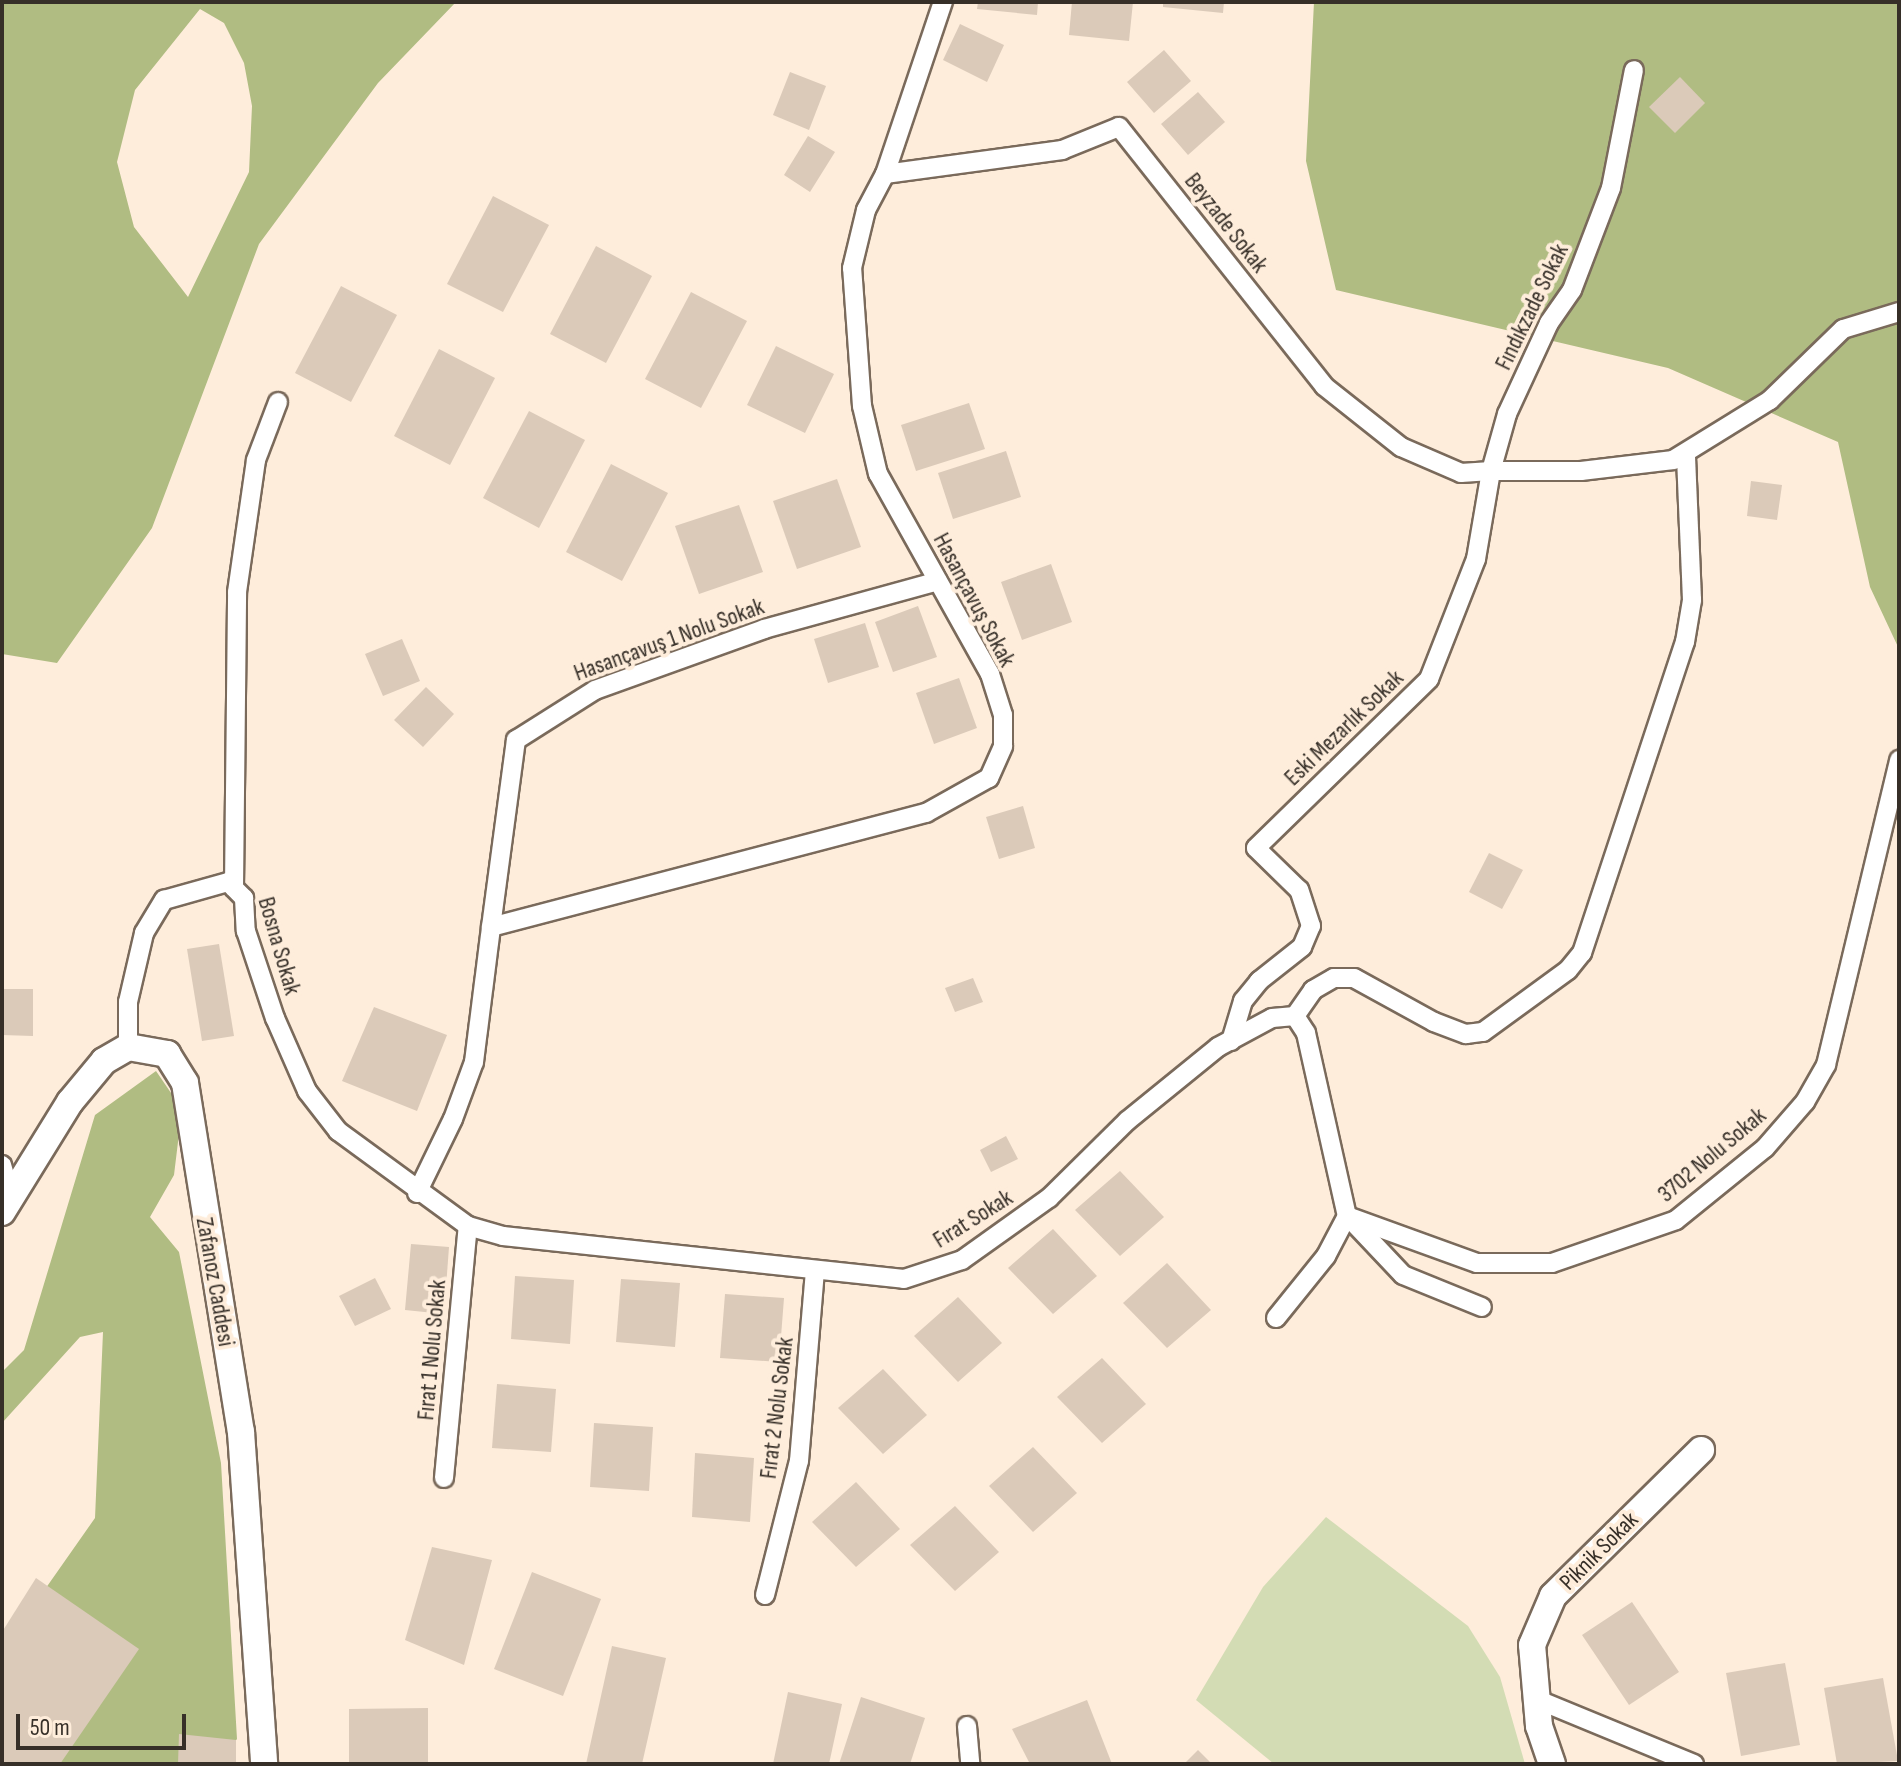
<!DOCTYPE html>
<meta charset="utf-8">
<style>
body{margin:0}
#map{position:relative;width:1901px;height:1766px;overflow:hidden;background:#feeddb;font-family:"Sofia Sans Condensed",sans-serif}
div>[style]{position:absolute}
[style*='--x']{left:calc(var(--x)*1px);top:calc(var(--y)*1px);width:calc(var(--w)*1px);rotate:calc(var(--a)*1deg)}
.green>*{inset:0;background:#d3dcb4}
.forest>*{inset:0;background:#b0bc82}
.building>*{inset:0;background:#dbcab9}
.roads{filter:drop-shadow(2px 0 #7a6a5b) drop-shadow(-2px 0 #7a6a5b) drop-shadow(0 2px #7a6a5b) drop-shadow(0 -2px #7a6a5b)}
.street>*{height:18px;margin:-9px;padding:0 9px;transform-origin:9px;border-radius:9px;background:#fff}
.secondary>*{height:26px;margin:-13px;padding:0 13px;transform-origin:13px;border-radius:13px;background:#fff}
span{translate:-50% -50%;white-space:nowrap;text-align:center;line-height:1.15;-webkit-text-stroke:8px #feeddb;paint-order:stroke}
.street-label{font-size:24px;color:#362f28}
.frame{position:absolute;inset:0;border:4px solid #362f28;pointer-events:none}
.scale{position:absolute;left:16px;top:1714px;width:170px;height:36px;box-sizing:border-box;border:4px solid #362f28;border-top:0;padding-left:10px;font-size:24px;line-height:28px;white-space:nowrap;color:#362f28;-webkit-text-stroke:6px #feeddb;paint-order:stroke}
</style>
<div id="map">
<div class="green">
<i style="clip-path:polygon(1326px 1517px,1468px 1626px,1500px 1677px,1525px 1764px,1274px 1764px,1196px 1700px,1263px 1587px)"></i>
</div>
<div class="forest">
<i style="clip-path:polygon(evenodd,2px 2px,456px 2px,378px 83px,259px 244px,152px 528px,57px 663px,2px 654px,2px 2px,200px 9px,224px 23px,244px 63px,252px 106px,249px 172px,188px 297px,134px 227px,117px 162px,135px 90px,200px 9px)"></i>
<i style="clip-path:polygon(1314px 2px,1899px 2px,1899px 649px,1870px 587px,1838px 442px,1668px 368px,1336px 290px,1306px 161px)"></i>
<i style="clip-path:polygon(156px 1071px,182px 1109px,174px 1175px,150px 1217px,179px 1252px,221px 1463px,237px 1739px,216px 1764px,2px 1764px,8px 1642px,95px 1518px,103px 1332px,80px 1337px,2px 1423px,2px 1372px,24px 1350px,95px 1115px)"></i>
</div>
<div class="building">
<i style="clip-path:polygon(978px 2px,1038px 2px,1037px 15px,977px 9px)"></i>
<i style="clip-path:polygon(1072px 2px,1133px 2px,1129px 41px,1069px 35px)"></i>
<i style="clip-path:polygon(1163px 2px,1224px 2px,1223px 13px,1163px 7px)"></i>
<i style="clip-path:polygon(960px 24px,1004px 45px,987px 82px,943px 60px)"></i>
<i style="clip-path:polygon(1164px 50px,1191px 81px,1154px 113px,1127px 82px)"></i>
<i style="clip-path:polygon(790px 72px,826px 86px,809px 130px,773px 115px)"></i>
<i style="clip-path:polygon(1680px 77px,1705px 103px,1675px 133px,1649px 107px)"></i>
<i style="clip-path:polygon(1198px 92px,1225px 122px,1188px 155px,1161px 124px)"></i>
<i style="clip-path:polygon(808px 136px,835px 152px,810px 192px,784px 175px)"></i>
<i style="clip-path:polygon(493px 196px,549px 225px,503px 312px,447px 284px)"></i>
<i style="clip-path:polygon(596px 246px,652px 276px,606px 363px,550px 334px)"></i>
<i style="clip-path:polygon(341px 286px,397px 315px,351px 402px,295px 373px)"></i>
<i style="clip-path:polygon(691px 292px,747px 321px,701px 408px,645px 379px)"></i>
<i style="clip-path:polygon(776px 346px,834px 374px,805px 433px,747px 405px)"></i>
<i style="clip-path:polygon(439px 349px,495px 378px,450px 465px,394px 436px)"></i>
<i style="clip-path:polygon(969px 403px,985px 449px,916px 471px,901px 425px)"></i>
<i style="clip-path:polygon(529px 411px,585px 440px,539px 528px,483px 498px)"></i>
<i style="clip-path:polygon(1006px 451px,1021px 497px,953px 519px,938px 473px)"></i>
<i style="clip-path:polygon(611px 464px,668px 493px,622px 581px,566px 552px)"></i>
<i style="clip-path:polygon(837px 479px,861px 547px,797px 569px,773px 501px)"></i>
<i style="clip-path:polygon(1751px 481px,1782px 485px,1777px 520px,1747px 516px)"></i>
<i style="clip-path:polygon(739px 505px,763px 572px,699px 594px,675px 526px)"></i>
<i style="clip-path:polygon(1051px 564px,1072px 622px,1022px 640px,1001px 582px)"></i>
<i style="clip-path:polygon(918px 606px,937px 657px,893px 672px,875px 622px)"></i>
<i style="clip-path:polygon(865px 623px,879px 667px,828px 683px,814px 639px)"></i>
<i style="clip-path:polygon(402px 639px,420px 681px,383px 696px,365px 654px)"></i>
<i style="clip-path:polygon(959px 678px,977px 728px,934px 744px,916px 693px)"></i>
<i style="clip-path:polygon(426px 687px,454px 714px,423px 747px,394px 720px)"></i>
<i style="clip-path:polygon(1023px 806px,1035px 848px,999px 859px,986px 817px)"></i>
<i style="clip-path:polygon(1489px 853px,1523px 870px,1502px 909px,1469px 892px)"></i>
<i style="clip-path:polygon(219px 944px,234px 1036px,202px 1041px,187px 949px)"></i>
<i style="clip-path:polygon(973px 978px,983px 1002px,955px 1012px,945px 988px)"></i>
<i style="clip-path:polygon(2px 989px,33px 989px,33px 1036px,2px 1035px)"></i>
<i style="clip-path:polygon(374px 1007px,447px 1035px,417px 1111px,342px 1081px)"></i>
<i style="clip-path:polygon(1006px 1136px,1018px 1159px,991px 1172px,980px 1150px)"></i>
<i style="clip-path:polygon(1120px 1171px,1164px 1217px,1120px 1256px,1075px 1210px)"></i>
<i style="clip-path:polygon(1053px 1229px,1097px 1276px,1053px 1314px,1008px 1268px)"></i>
<i style="clip-path:polygon(411px 1244px,449px 1247px,444px 1314px,405px 1310px)"></i>
<i style="clip-path:polygon(1167px 1263px,1211px 1310px,1167px 1348px,1123px 1303px)"></i>
<i style="clip-path:polygon(515px 1276px,574px 1280px,570px 1344px,511px 1339px)"></i>
<i style="clip-path:polygon(375px 1278px,391px 1309px,355px 1326px,339px 1296px)"></i>
<i style="clip-path:polygon(621px 1279px,680px 1283px,675px 1347px,616px 1342px)"></i>
<i style="clip-path:polygon(725px 1294px,784px 1298px,779px 1362px,720px 1358px)"></i>
<i style="clip-path:polygon(958px 1297px,1002px 1343px,958px 1382px,914px 1336px)"></i>
<i style="clip-path:polygon(1102px 1358px,1146px 1404px,1102px 1443px,1057px 1397px)"></i>
<i style="clip-path:polygon(883px 1369px,927px 1415px,883px 1454px,838px 1408px)"></i>
<i style="clip-path:polygon(497px 1384px,556px 1389px,551px 1452px,492px 1448px)"></i>
<i style="clip-path:polygon(594px 1423px,653px 1427px,649px 1491px,590px 1487px)"></i>
<i style="clip-path:polygon(1033px 1447px,1077px 1493px,1033px 1532px,989px 1486px)"></i>
<i style="clip-path:polygon(695px 1453px,754px 1458px,750px 1522px,692px 1517px)"></i>
<i style="clip-path:polygon(856px 1482px,900px 1529px,856px 1567px,812px 1522px)"></i>
<i style="clip-path:polygon(955px 1506px,999px 1552px,955px 1591px,910px 1545px)"></i>
<i style="clip-path:polygon(432px 1547px,492px 1560px,464px 1665px,405px 1640px)"></i>
<i style="clip-path:polygon(532px 1572px,601px 1599px,563px 1696px,494px 1669px)"></i>
<i style="clip-path:polygon(36px 1578px,139px 1649px,60px 1764px,2px 1764px,2px 1632px)"></i>
<i style="clip-path:polygon(1632px 1602px,1679px 1672px,1629px 1705px,1582px 1635px)"></i>
<i style="clip-path:polygon(612px 1646px,666px 1658px,642px 1764px,586px 1764px)"></i>
<i style="clip-path:polygon(1785px 1663px,1800px 1745px,1741px 1756px,1726px 1673px)"></i>
<i style="clip-path:polygon(1883px 1678px,1898px 1761px,1837px 1764px,1824px 1688px)"></i>
<i style="clip-path:polygon(788px 1692px,842px 1704px,829px 1764px,773px 1764px)"></i>
<i style="clip-path:polygon(861px 1697px,925px 1718px,910px 1764px,839px 1764px)"></i>
<i style="clip-path:polygon(1087px 1700px,1112px 1764px,1030px 1764px,1012px 1729px)"></i>
<i style="clip-path:polygon(428px 1708px,428px 1764px,349px 1764px,349px 1709px)"></i>
<i style="clip-path:polygon(179px 1734px,236px 1740px,236px 1764px,178px 1764px)"></i>
<i style="clip-path:polygon(1198px 1750px,1212px 1764px,1184px 1764px)"></i>
</div>
<div class="roads">
<div class="street">
<i style="--x:885;--y:174;--w:179;--a:-7.7"></i>
<i style="--x:1062;--y:150;--w:61;--a:-22"></i>
<i style="--x:1119;--y:127;--w:330;--a:51.6"></i>
<i style="--x:1324;--y:386;--w:98;--a:38.4"></i>
<i style="--x:1401;--y:447;--w:65;--a:23.4"></i>
<i style="--x:1461;--y:473;--w:30;--a:-4"></i>
<i style="--x:1491;--y:471;--w:59;--a:-74.3"></i>
<i style="--x:1507;--y:414;--w:100;--a:-65.2"></i>
<i style="--x:1549;--y:323;--w:40;--a:-55.1"></i>
<i style="--x:1572;--y:290;--w:109;--a:-69.1"></i>
<i style="--x:1611;--y:188;--w:120;--a:-79"></i>
<i style="--x:234;--y:888;--w:296;--a:-89.4"></i>
<i style="--x:237;--y:592;--w:133;--a:-81.8"></i>
<i style="--x:256;--y:460;--w:62;--a:-69.2"></i>
<i style="--x:491;--y:927;--w:189;--a:-82.4"></i>
<i style="--x:516;--y:740;--w:93;--a:-32.3"></i>
<i style="--x:595;--y:690;--w:180;--a:-19.8"></i>
<i style="--x:764;--y:629;--w:180;--a:-15.4"></i>
<i style="--x:1295;--y:1016;--w:32;--a:-55"></i>
<i style="--x:1313;--y:990;--w:24;--a:-30"></i>
<i style="--x:1334;--y:978;--w:20;--a:0"></i>
<i style="--x:1354;--y:978;--w:91;--a:28.8"></i>
<i style="--x:1434;--y:1022;--w:34;--a:21"></i>
<i style="--x:1466;--y:1034;--w:17;--a:-7"></i>
<i style="--x:1483;--y:1032;--w:105;--a:-36.1"></i>
<i style="--x:1568;--y:970;--w:22;--a:-51"></i>
<i style="--x:1582;--y:953;--w:328;--a:-71.7"></i>
<i style="--x:1685;--y:642;--w:43;--a:-80.5"></i>
<i style="--x:1692;--y:600;--w:146;--a:-92.4"></i>
<i style="--x:1231;--y:1041;--w:42;--a:-73.3"></i>
<i style="--x:1243;--y:1001;--w:26;--a:-51"></i>
<i style="--x:1259;--y:981;--w:55;--a:-38.3"></i>
<i style="--x:1302;--y:947;--w:23;--a:-67"></i>
<i style="--x:1311;--y:926;--w:38;--a:-108"></i>
<i style="--x:1299;--y:890;--w:60;--a:-135.7"></i>
<i style="--x:1256;--y:848;--w:242;--a:-44.3"></i>
<i style="--x:1429;--y:679;--w:129;--a:-68.6"></i>
<i style="--x:1476;--y:559;--w:89;--a:-80.3"></i>
<i style="--x:1491;--y:471;--w:90;--a:0"></i>
<i style="--x:1581;--y:471;--w:93;--a:-6.8"></i>
<i style="--x:1673;--y:460;--w:114;--a:-31.7"></i>
<i style="--x:1770;--y:400;--w:102;--a:-44.2"></i>
<i style="--x:1843;--y:329;--w:59;--a:-16.9"></i>
<i style="--x:128;--y:1047;--w:45;--a:-90"></i>
<i style="--x:128;--y:1002;--w:71;--a:-76.9"></i>
<i style="--x:144;--y:933;--w:39;--a:-59"></i>
<i style="--x:164;--y:900;--w:66;--a:-15.7"></i>
<i style="--x:228;--y:882;--w:23;--a:45"></i>
<i style="--x:244;--y:898;--w:33;--a:87"></i>
<i style="--x:246;--y:931;--w:92;--a:71.6"></i>
<i style="--x:275;--y:1018;--w:80;--a:66.3"></i>
<i style="--x:307;--y:1091;--w:51;--a:52.2"></i>
<i style="--x:338;--y:1131;--w:161;--a:36.2"></i>
<i style="--x:468;--y:1226;--w:36;--a:16"></i>
<i style="--x:503;--y:1236;--w:403;--a:6.1"></i>
<i style="--x:904;--y:1279;--w:61;--a:-18.1"></i>
<i style="--x:962;--y:1260;--w:107;--a:-35.5"></i>
<i style="--x:1049;--y:1198;--w:110;--a:-44.6"></i>
<i style="--x:1127;--y:1121;--w:117;--a:-39.1"></i>
<i style="--x:1218;--y:1047;--w:61;--a:-28.2"></i>
<i style="--x:1272;--y:1018;--w:23;--a:-5"></i>
<i style="--x:1295;--y:1016;--w:20;--a:57"></i>
<i style="--x:1306;--y:1033;--w:188;--a:77.4"></i>
<i style="--x:2;--y:1165;--w:33;--a:74"></i>
<i style="--x:417;--y:1193;--w:82;--a:-64.1"></i>
<i style="--x:453;--y:1119;--w:61;--a:-69.8"></i>
<i style="--x:474;--y:1062;--w:136;--a:-82.8"></i>
<i style="--x:491;--y:927;--w:450;--a:-14.7"></i>
<i style="--x:926;--y:813;--w:72;--a:-29.1"></i>
<i style="--x:989;--y:778;--w:35;--a:-66"></i>
<i style="--x:1003;--y:746;--w:31;--a:-90"></i>
<i style="--x:1003;--y:715;--w:43;--a:-107.6"></i>
<i style="--x:990;--y:674;--w:229;--a:-119.2"></i>
<i style="--x:878;--y:474;--w:70;--a:-103.2"></i>
<i style="--x:862;--y:406;--w:138;--a:-94.1"></i>
<i style="--x:852;--y:268;--w:60;--a:-76.4"></i>
<i style="--x:866;--y:210;--w:41;--a:-62.2"></i>
<i style="--x:885;--y:174;--w:182;--a:-71.4"></i>
<i style="--x:1347;--y:1216;--w:138;--a:19.9"></i>
<i style="--x:1477;--y:1263;--w:75;--a:0"></i>
<i style="--x:1552;--y:1263;--w:131;--a:-19.1"></i>
<i style="--x:1676;--y:1220;--w:114;--a:-39"></i>
<i style="--x:1765;--y:1148;--w:61;--a:-49"></i>
<i style="--x:1805;--y:1102;--w:43;--a:-60.4"></i>
<i style="--x:1826;--y:1065;--w:314;--a:-76.5"></i>
<i style="--x:1354;--y:1223;--w:71;--a:46.7"></i>
<i style="--x:1403;--y:1275;--w:85;--a:22.1"></i>
<i style="--x:1276;--y:1318;--w:80;--a:-51.1"></i>
<i style="--x:1326;--y:1256;--w:45;--a:-62.3"></i>
<i style="--x:444;--y:1478;--w:253;--a:-84.6"></i>
<i style="--x:765;--y:1595;--w:138;--a:-75.8"></i>
<i style="--x:799;--y:1461;--w:190;--a:-85.2"></i>
<i style="--x:1536;--y:1699;--w:171;--a:22.4"></i>
<i style="--x:967;--y:1726;--w:38;--a:85"></i>
</div>
<div class="secondary">
<i style="--x:2;--y:1212;--w:129;--a:-58.3"></i>
<i style="--x:70;--y:1102;--w:53;--a:-50.3"></i>
<i style="--x:104;--y:1061;--w:28;--a:-30"></i>
<i style="--x:128;--y:1047;--w:40;--a:10"></i>
<i style="--x:167;--y:1054;--w:34;--a:58"></i>
<i style="--x:185;--y:1083;--w:353;--a:80.9"></i>
<i style="--x:241;--y:1432;--w:333;--a:86"></i>
<i style="--x:1552;--y:1764;--w:40;--a:-108.9"></i>
<i style="--x:1539;--y:1726;--w:81;--a:-94.9"></i>
<i style="--x:1532;--y:1645;--w:53;--a:-66.8"></i>
<i style="--x:1553;--y:1596;--w:208;--a:-44.6"></i>
</div>
</div>
<div class="street-label">
<span style="left:1226px;top:223px;rotate:52deg">Beyzade Sokak</span>
<span style="left:1532px;top:307px;rotate:-64deg">Fındıkzade Sokak</span>
<span style="left:974px;top:600px;rotate:62deg">Hasançavuş Sokak</span>
<span style="left:669px;top:640px;rotate:-20deg">Hasançavuş 1 Nolu Sokak</span>
<span style="left:1344px;top:728px;rotate:-44deg">Eski Mezarlık Sokak</span>
<span style="left:279px;top:946px;rotate:74deg">Bosna Sokak</span>
<span style="left:1712px;top:1155px;rotate:-40deg">3702 Nolu Sokak</span>
<span style="left:973px;top:1219px;rotate:-32deg">Fırat Sokak</span>
<span style="left:215px;top:1282px;rotate:80deg">Zafanoz Caddesi</span>
<span style="left:432px;top:1350px;rotate:-85deg">Fırat 1 Nolu Sokak</span>
<span style="left:777px;top:1408px;rotate:-83deg">Fırat 2 Nolu Sokak</span>
<span style="left:1599px;top:1551px;rotate:-45deg">Piknik Sokak</span>
</div>
<div class="frame"></div>
<div class="scale">50 m</div>
</div>
